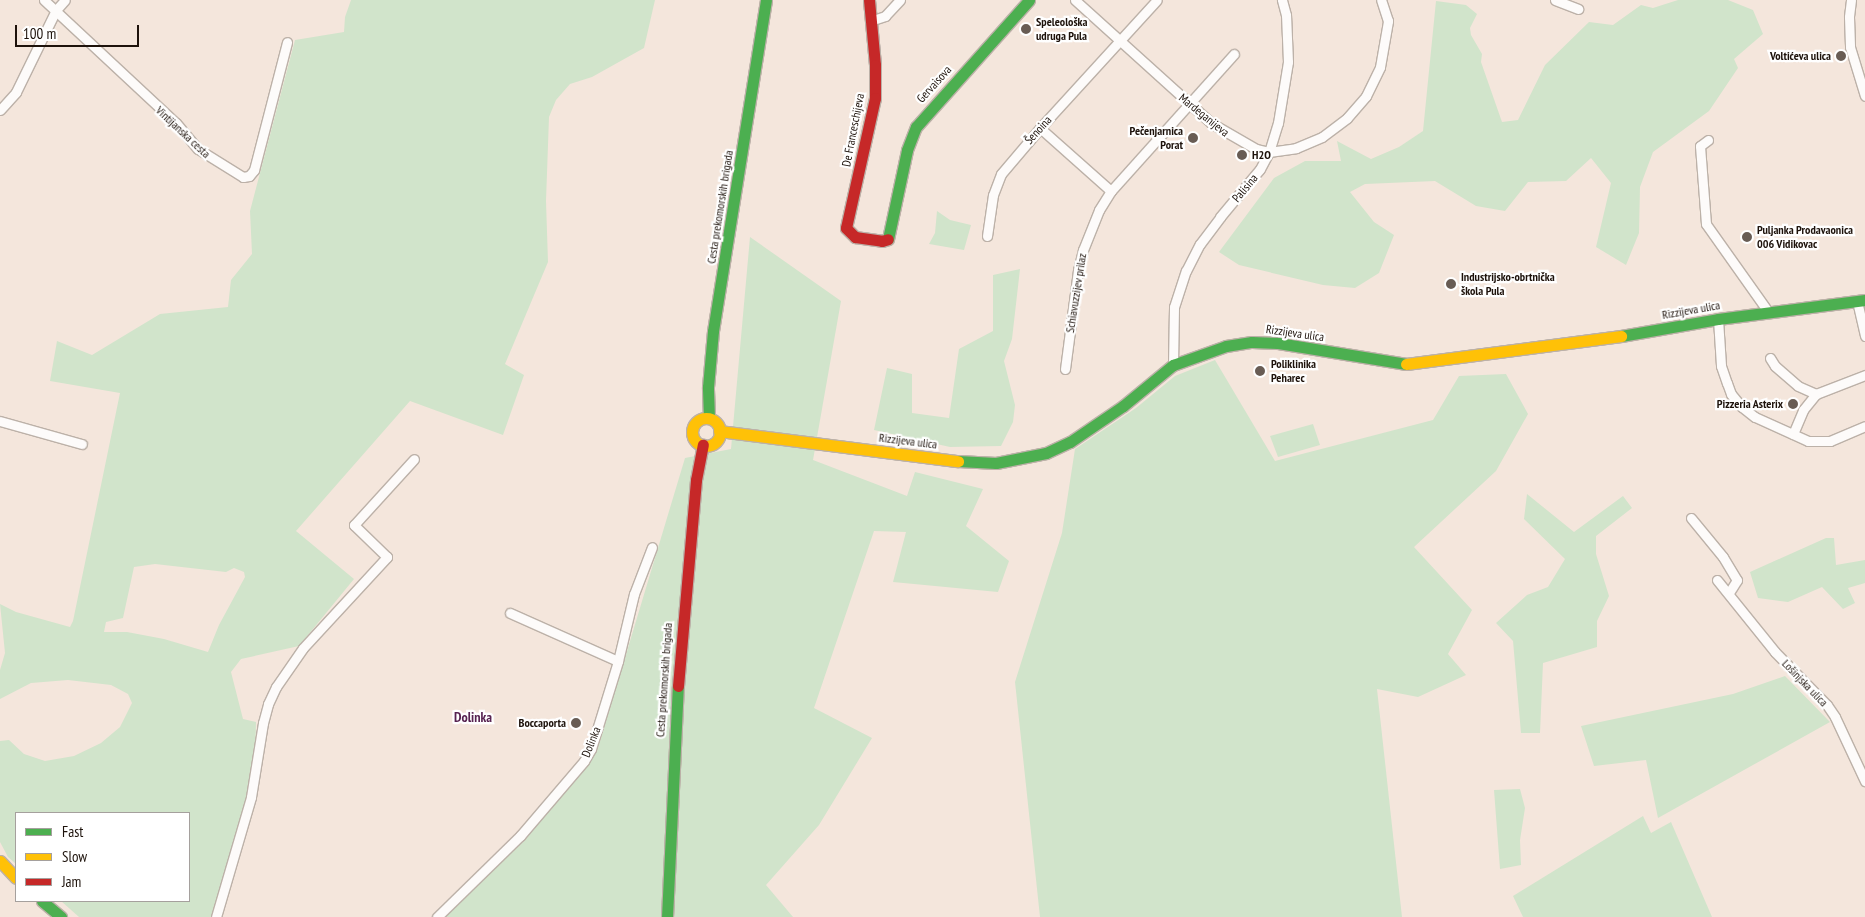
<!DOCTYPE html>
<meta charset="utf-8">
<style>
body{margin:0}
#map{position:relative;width:1865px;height:917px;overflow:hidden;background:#f4e6dc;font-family:"PT Sans Narrow",sans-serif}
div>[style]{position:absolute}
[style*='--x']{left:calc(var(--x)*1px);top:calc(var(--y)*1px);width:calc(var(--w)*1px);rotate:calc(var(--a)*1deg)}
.green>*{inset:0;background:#d1e4cb}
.roads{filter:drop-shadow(1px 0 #bcb1a8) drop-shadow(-1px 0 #bcb1a8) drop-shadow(0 1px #bcb1a8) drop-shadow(0 -1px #bcb1a8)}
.street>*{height:9px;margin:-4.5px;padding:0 4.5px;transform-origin:4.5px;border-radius:4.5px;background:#fdfbfa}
.fast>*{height:11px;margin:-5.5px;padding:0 5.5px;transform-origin:5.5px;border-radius:5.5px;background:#4caf50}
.slow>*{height:11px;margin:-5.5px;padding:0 5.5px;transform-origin:5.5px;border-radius:5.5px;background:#ffc107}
.slow>.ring{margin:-5.5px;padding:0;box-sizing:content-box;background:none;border:11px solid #ffc107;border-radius:50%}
.jam>*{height:11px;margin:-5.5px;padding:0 5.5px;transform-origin:5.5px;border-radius:5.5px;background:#c62828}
.dots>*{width:14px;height:14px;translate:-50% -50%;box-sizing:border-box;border:2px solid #fff;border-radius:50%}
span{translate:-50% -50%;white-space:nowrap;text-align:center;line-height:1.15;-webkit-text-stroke:4.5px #fff;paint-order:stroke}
.poi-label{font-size:12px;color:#1d120b;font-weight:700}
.left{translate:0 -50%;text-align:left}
.right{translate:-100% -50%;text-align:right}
.street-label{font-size:12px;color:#1d120b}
.neighbourhood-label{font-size:14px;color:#572351;font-weight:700}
.legend{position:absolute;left:15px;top:812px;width:175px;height:90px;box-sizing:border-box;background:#fff;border:1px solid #a5a09d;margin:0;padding:6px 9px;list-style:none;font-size:15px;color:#1d120b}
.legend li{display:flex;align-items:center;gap:10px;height:25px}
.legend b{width:25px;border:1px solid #a5a09d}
.scale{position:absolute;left:15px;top:25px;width:124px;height:22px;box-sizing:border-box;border:2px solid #1d120b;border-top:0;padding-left:6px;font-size:15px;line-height:18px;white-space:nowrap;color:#1d120b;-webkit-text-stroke:4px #fff;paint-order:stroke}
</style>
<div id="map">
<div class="green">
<i style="clip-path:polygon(evenodd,351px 0,655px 0,644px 48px,592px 77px,570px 84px,556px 100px,549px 117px,546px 201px,548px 262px,505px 364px,524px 375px,503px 435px,410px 401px,296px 531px,354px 579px,299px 646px,241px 659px,231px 672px,243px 719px,256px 722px,255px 767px,213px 917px,79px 917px,61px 901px,189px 901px,189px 813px,16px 813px,16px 864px,8px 857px,0 842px,0 741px,9px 740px,24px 754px,45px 761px,74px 756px,101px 743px,120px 727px,132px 703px,128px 694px,111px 685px,68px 680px,31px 683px,0 699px,0 670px,5px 653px,0 604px,16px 612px,70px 627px,73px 621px,120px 393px,50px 381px,57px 341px,92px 355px,160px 314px,228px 307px,231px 280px,252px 254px,250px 211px,295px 40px,344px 32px,345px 17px,351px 0,155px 564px,226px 572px,234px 568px,244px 572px,245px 577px,219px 625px,208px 652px,164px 639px,127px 632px,104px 632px,106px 622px,123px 618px,134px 567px,155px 564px)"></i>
<i style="clip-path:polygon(1678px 0,1728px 0,1753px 10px,1763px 34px,1734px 59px,1738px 68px,1709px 111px,1653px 152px,1640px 187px,1639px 233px,1626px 265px,1596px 247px,1611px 183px,1591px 158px,1566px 181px,1528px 182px,1505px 211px,1476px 206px,1435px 181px,1365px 184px,1350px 192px,1374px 222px,1394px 235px,1379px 273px,1355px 288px,1323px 285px,1239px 265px,1219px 252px,1274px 178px,1305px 161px,1341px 161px,1337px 141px,1371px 159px,1399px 147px,1423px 131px,1436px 1px,1466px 5px,1477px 14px,1470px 28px,1471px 35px,1482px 54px,1481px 62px,1502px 122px,1518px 120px,1545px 65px,1589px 22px,1613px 25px,1641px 5px,1653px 8px)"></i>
<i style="clip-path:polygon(937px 211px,950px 220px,971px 225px,964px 250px,929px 244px,935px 233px)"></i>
<i style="clip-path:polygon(750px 237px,841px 301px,813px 460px,907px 496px,915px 472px,983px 489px,966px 526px,1009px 561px,998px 592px,893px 582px,906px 532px,874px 531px,814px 708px,872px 738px,819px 825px,766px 885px,793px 917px,444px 917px,525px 840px,597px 751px,685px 458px,731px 449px)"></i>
<i style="clip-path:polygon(1020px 269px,1012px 339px,1004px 361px,1015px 405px,1013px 422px,1001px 446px,950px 447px,874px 430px,887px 368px,912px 374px,912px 413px,949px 418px,959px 349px,993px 331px,993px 275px)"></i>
<i style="clip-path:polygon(1215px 360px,1275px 461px,1433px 420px,1459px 376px,1506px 374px,1528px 414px,1496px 471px,1414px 547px,1472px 610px,1448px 654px,1466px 675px,1418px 697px,1377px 689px,1402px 917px,1040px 917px,1015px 682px,1062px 533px,1075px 449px,1136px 408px,1175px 376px)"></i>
<i style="clip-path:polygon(1313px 424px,1320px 445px,1278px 457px,1270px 436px)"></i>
<i style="clip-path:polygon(1527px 494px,1574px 532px,1623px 496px,1632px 508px,1596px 536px,1596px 554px,1609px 596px,1597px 621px,1597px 647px,1543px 663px,1540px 733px,1521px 733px,1513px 641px,1496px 623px,1527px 595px,1548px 587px,1565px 559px,1524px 519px)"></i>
<i style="clip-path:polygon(1826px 538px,1834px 538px,1836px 565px,1865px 560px,1865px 583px,1848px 588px,1855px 603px,1843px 609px,1822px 587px,1788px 602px,1758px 598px,1750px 572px)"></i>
<i style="clip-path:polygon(1785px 676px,1830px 722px,1658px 818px,1646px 760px,1594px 766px,1581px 726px,1733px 694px)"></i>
<i style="clip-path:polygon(1520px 789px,1525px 808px,1520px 840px,1521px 865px,1500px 869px,1494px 790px)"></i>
<i style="clip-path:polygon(1643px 816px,1651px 833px,1671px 822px,1712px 917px,1523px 917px,1513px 896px)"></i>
</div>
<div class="roads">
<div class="street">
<i style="--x:44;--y:0;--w:180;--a:43"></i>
<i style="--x:176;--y:123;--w:34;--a:50"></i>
<i style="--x:198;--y:149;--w:53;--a:31.9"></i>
<i style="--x:243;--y:177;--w:6;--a:-9"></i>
<i style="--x:249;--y:176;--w:8;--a:-50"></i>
<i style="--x:254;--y:170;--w:132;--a:-75.5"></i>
<i style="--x:1075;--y:0;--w:183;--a:42.1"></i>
<i style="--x:1211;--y:123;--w:52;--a:30"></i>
<i style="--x:1256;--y:149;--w:13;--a:13"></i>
<i style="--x:1269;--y:152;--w:27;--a:-8"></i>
<i style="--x:1296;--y:148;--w:28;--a:-23"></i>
<i style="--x:1322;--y:137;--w:31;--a:-37"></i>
<i style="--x:1347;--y:118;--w:29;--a:-49"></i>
<i style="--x:1366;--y:96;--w:32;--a:-64"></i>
<i style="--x:1380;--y:67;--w:47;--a:-80.1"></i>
<i style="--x:1388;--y:21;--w:22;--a:-108"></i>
<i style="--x:1555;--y:0;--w:25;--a:21"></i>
<i style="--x:1851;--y:0;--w:17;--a:97"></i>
<i style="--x:1849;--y:17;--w:30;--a:88"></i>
<i style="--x:1850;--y:47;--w:51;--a:73"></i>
<i style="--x:870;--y:21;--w:16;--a:-18"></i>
<i style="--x:885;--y:16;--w:22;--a:-47"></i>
<i style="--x:0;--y:110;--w:24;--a:-48"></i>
<i style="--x:16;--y:92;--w:91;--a:-64"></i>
<i style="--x:56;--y:10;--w:13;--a:-48"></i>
<i style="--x:1040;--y:128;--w:95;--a:41.6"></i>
<i style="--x:1708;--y:140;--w:10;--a:143"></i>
<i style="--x:1700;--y:146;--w:78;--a:85.6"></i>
<i style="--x:1706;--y:224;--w:109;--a:54.7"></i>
<i style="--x:987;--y:236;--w:41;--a:-81.7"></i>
<i style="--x:993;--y:195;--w:22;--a:-69"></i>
<i style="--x:1001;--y:174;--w:60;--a:-49.7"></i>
<i style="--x:1040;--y:128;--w:173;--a:-47.6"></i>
<i style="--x:1857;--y:301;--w:36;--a:77"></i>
<i style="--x:1718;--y:319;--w:47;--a:86.3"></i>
<i style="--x:1721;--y:366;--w:18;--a:71"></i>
<i style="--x:1727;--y:383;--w:12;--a:70"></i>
<i style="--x:1731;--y:394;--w:17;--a:50"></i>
<i style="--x:1742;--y:407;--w:16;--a:38"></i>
<i style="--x:1755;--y:417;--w:58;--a:24.4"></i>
<i style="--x:1808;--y:441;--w:22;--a:0"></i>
<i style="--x:1830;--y:441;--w:38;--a:-23"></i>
<i style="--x:1770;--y:358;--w:9;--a:58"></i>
<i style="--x:1775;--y:366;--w:30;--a:41"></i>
<i style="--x:1798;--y:386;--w:20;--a:24"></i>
<i style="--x:1173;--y:365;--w:58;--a:-89"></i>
<i style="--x:1174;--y:307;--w:38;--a:-72"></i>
<i style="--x:1186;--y:271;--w:30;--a:-63"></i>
<i style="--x:1200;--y:244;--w:34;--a:-53"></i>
<i style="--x:1220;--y:217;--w:62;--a:-50.2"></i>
<i style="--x:1260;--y:169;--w:19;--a:-62"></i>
<i style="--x:1269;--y:152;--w:30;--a:-73"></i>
<i style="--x:1278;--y:123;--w:62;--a:-80.7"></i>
<i style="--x:1288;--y:62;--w:47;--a:-92.4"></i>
<i style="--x:1286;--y:15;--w:16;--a:-105"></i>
<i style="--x:1065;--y:369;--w:100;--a:-82.5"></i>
<i style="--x:1078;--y:270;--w:21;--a:-76"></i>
<i style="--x:1083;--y:250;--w:43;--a:-68.2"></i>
<i style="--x:1099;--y:210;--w:22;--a:-58"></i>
<i style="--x:1111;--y:191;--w:184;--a:-48.1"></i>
<i style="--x:0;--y:421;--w:85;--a:15.7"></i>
<i style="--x:1793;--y:434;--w:26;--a:-67"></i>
<i style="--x:1803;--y:410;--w:21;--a:-51"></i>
<i style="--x:1816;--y:394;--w:53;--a:-21.2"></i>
<i style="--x:1691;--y:518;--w:50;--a:50.6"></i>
<i style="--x:1723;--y:557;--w:27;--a:59"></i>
<i style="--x:1737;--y:580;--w:15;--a:122"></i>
<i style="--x:1717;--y:580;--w:92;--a:51.1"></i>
<i style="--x:1775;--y:652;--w:74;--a:45.5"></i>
<i style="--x:1827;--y:705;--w:14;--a:56"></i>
<i style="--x:1835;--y:717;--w:71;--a:64.9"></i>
<i style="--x:510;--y:613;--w:118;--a:24"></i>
<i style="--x:216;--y:917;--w:125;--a:-73.7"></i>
<i style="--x:251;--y:797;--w:75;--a:-80.8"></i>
<i style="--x:263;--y:723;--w:20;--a:-75"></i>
<i style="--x:268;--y:704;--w:19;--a:-65"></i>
<i style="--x:276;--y:687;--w:47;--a:-55.3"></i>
<i style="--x:303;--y:648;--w:124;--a:-47.3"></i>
<i style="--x:387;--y:557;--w:46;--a:-135.9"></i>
<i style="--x:354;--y:525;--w:89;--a:-47.7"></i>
<i style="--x:437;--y:917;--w:116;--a:-44.3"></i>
<i style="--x:520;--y:836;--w:99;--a:-49.5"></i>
<i style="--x:584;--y:761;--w:14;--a:-60"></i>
<i style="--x:591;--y:749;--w:92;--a:-72.9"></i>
<i style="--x:618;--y:661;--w:69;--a:-76.6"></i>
<i style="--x:634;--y:594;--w:50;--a:-69"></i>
</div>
<div class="fast">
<i style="--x:888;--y:239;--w:91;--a:-77.9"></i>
<i style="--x:907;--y:150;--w:25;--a:-69"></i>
<i style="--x:916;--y:127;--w:170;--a:-48.3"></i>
<i style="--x:1621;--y:336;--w:98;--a:-9.9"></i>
<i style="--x:1718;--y:319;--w:148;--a:-7.4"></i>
<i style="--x:709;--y:418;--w:31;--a:-92"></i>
<i style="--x:708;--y:387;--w:56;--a:-84.9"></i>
<i style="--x:713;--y:331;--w:335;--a:-80.9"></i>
<i style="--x:958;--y:461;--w:38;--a:3"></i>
<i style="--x:996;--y:463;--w:51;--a:-11.3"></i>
<i style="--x:1046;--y:453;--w:26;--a:-25"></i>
<i style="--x:1070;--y:442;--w:64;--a:-34.2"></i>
<i style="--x:1123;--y:406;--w:65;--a:-39.4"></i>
<i style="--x:1173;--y:365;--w:56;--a:-19.7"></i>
<i style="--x:1226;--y:346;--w:26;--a:-9"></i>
<i style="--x:1252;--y:342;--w:26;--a:2"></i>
<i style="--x:1278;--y:343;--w:130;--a:9.3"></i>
<i style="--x:42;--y:901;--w:25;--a:40"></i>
<i style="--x:667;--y:917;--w:231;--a:-87.3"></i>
</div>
<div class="slow">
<i style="--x:1406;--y:364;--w:217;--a:-7.4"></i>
<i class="ring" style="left:692px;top:418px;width:17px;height:17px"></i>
<i style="--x:719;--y:431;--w:241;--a:7.2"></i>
<i style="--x:0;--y:861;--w:23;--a:47"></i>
</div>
<div class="jam">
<i style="--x:869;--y:0;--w:65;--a:84.7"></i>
<i style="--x:875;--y:65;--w:33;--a:90"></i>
<i style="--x:875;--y:98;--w:133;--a:102.6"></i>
<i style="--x:846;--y:228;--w:13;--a:45"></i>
<i style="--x:855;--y:237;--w:27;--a:8"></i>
<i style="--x:882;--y:241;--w:6;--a:-18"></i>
<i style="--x:678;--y:686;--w:207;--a:-85"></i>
<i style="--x:696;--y:480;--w:36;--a:-79"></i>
</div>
</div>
<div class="dots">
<i style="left:1026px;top:29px;background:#685c54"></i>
<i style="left:1841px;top:56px;background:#685c54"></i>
<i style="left:1193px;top:138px;background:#685c54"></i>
<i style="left:1242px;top:155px;background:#685c54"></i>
<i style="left:1747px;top:237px;background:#685c54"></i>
<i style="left:1451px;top:284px;background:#685c54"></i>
<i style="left:1260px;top:371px;background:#685c54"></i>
<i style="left:1793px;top:404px;background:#685c54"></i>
<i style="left:576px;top:723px;background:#685c54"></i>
</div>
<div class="poi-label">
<span class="left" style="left:1036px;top:29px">Speleološka<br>udruga Pula</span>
<span class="right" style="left:1831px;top:56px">Voltićeva ulica</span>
<span class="right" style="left:1183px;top:138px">Pečenjarnica<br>Porat</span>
<span class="left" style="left:1252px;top:155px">H2O</span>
<span class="left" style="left:1757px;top:237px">Puljanka Prodavaonica<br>006 Vidikovac</span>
<span class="left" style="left:1461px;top:284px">Industrijsko-obrtnička<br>škola Pula</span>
<span class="left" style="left:1271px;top:371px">Poliklinika<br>Peharec</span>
<span class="right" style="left:1783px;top:404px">Pizzeria Asterix</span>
<span class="right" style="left:566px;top:723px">Boccaporta</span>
</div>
<div class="street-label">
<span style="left:934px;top:84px;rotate:-48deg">Gervaisova</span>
<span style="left:1204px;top:115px;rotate:39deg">Mardeganijeva</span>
<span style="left:853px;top:130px;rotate:-79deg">De Franceschijeva</span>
<span style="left:1038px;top:130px;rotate:-48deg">Šenoina</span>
<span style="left:183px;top:132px;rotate:43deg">Vintijanska cesta</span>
<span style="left:1245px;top:188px;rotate:-50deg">Palisina</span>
<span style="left:720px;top:207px;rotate:-81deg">Cesta prekomorskih brigada</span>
<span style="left:1076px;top:293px;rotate:-81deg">Schiavuzzijev prilaz</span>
<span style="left:1691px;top:310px;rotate:-10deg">Rizzijeva ulica</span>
<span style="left:1295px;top:333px;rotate:8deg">Rizzijeva ulica</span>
<span style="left:908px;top:441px;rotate:7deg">Rizzijeva ulica</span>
<span style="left:664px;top:680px;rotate:-86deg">Cesta prekomorskih brigada</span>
<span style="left:1805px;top:683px;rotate:46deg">Lošinjska ulica</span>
<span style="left:591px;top:742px;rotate:-68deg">Dolinka</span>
</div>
<div class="neighbourhood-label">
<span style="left:473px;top:717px">Dolinka</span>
</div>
<ul class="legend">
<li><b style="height:6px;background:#4caf50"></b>Fast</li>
<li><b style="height:6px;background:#ffc107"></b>Slow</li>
<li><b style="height:6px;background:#c62828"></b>Jam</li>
</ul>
<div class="scale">100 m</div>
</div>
